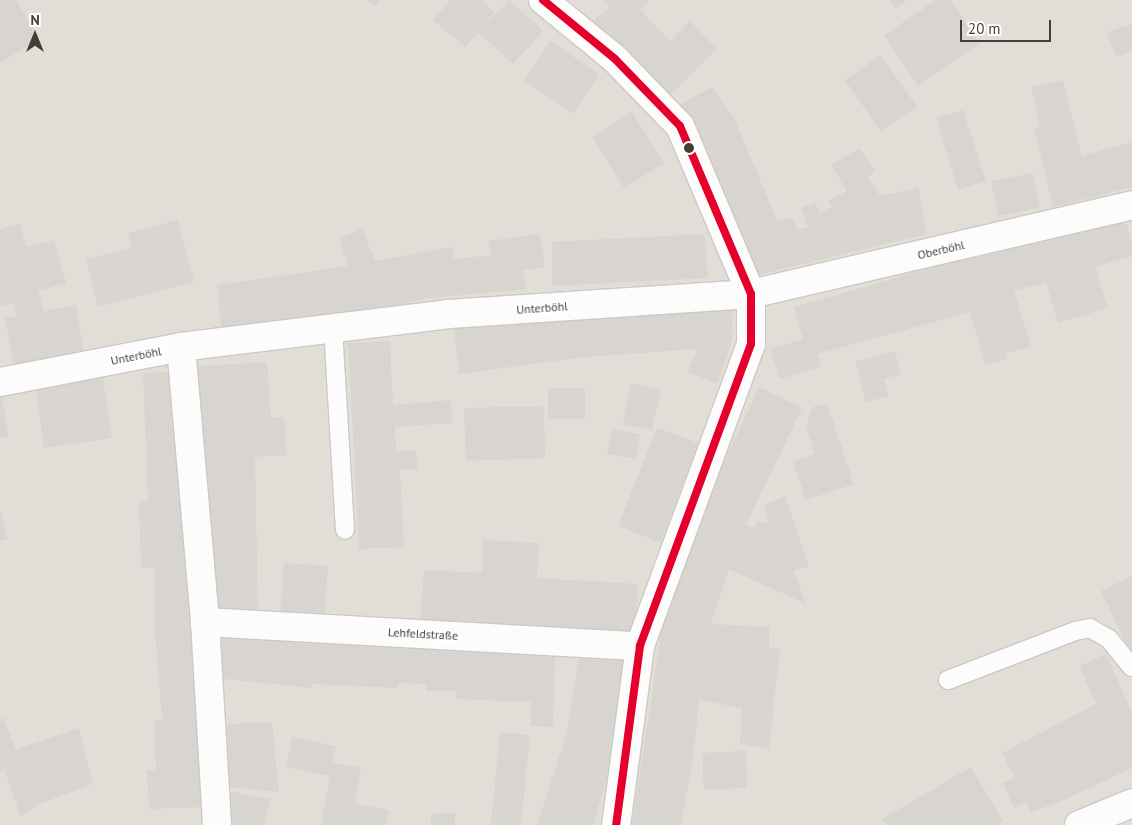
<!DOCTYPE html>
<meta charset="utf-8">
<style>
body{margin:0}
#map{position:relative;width:1132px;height:825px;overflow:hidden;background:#f0ede9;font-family:"PT Sans",sans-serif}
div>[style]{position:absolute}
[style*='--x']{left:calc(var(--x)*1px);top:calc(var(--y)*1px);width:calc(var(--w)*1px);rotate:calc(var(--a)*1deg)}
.residential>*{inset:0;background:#e3ddd7}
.building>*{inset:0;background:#d8d4d0}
.roads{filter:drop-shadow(1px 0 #ccc9c5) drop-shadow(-1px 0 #ccc9c5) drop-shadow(0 1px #ccc9c5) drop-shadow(0 -1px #ccc9c5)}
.lane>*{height:18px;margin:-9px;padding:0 9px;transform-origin:9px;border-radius:9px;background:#fdfcfc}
.street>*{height:28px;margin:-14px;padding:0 14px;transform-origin:14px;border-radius:14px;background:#fdfcfc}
.bus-1>*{height:8px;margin:-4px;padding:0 4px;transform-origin:4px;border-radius:4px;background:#e4002b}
.dots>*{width:14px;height:14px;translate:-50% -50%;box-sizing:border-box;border:2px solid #fff;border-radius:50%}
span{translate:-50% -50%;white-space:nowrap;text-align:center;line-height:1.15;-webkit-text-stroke:5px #fff;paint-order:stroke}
.street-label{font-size:12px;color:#453c36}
.north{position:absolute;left:10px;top:10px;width:50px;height:50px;-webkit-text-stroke:4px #fff;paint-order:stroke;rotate:0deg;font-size:14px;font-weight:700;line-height:20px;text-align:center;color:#453c36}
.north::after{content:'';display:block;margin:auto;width:18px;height:22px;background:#453c36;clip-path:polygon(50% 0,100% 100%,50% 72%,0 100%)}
.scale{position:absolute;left:960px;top:20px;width:91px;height:22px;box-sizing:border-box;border:2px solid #453c36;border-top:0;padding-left:6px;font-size:15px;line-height:18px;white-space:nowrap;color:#453c36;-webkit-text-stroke:4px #fff;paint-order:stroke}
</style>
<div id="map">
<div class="residential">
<i style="clip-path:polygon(0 0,1132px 0,1132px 825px,0 825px)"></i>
</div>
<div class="building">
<i style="clip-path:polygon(0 0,16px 0,40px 38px,0 63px)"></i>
<i style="clip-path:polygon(367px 0,380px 0,375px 6px)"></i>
<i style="clip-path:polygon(450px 0,481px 0,494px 12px,483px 27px,509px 0,543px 31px,513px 64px,478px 32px,465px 47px,433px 20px)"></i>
<i style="clip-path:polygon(603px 0,650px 0,640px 10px,670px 41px,690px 21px,717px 49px,667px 98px,593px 22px,610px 6px)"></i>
<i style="clip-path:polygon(890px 0,907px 0,896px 8px)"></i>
<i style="clip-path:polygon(936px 0,951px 0,980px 44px,918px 86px,884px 35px)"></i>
<i style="clip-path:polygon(1132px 24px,1132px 51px,1116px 57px,1107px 32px)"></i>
<i style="clip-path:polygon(550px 41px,599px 74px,573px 114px,524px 80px)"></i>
<i style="clip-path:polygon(881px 55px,917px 107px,881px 132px,845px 80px)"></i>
<i style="clip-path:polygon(1063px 80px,1082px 156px,1132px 142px,1132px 187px,1053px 207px,1034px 128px,1040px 127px,1031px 87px)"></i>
<i style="clip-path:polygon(712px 87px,734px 118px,777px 220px,793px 218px,797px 230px,808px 227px,801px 208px,815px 202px,820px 212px,832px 207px,828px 201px,847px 191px,831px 165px,860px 148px,875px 171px,868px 177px,880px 196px,918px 188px,927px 234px,754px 276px,697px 134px,679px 105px)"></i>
<i style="clip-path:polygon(963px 110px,986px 181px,958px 190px,936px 118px)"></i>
<i style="clip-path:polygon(632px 112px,664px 163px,624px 188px,592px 137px)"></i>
<i style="clip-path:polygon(1033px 173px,1040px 208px,998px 216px,991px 181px)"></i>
<i style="clip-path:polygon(1123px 213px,1132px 242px,1132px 256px,1095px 267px,1108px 308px,1058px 323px,1046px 282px,1014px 291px,1031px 346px,1005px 354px,1007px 359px,985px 365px,970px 312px,817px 354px,821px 367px,780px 379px,770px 349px,803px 339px,794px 307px)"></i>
<i style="clip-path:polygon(178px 220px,194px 282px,98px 307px,86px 259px,132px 248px,128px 233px)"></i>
<i style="clip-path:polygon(20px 223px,26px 247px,54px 240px,66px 283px,38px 291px,44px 311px,76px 305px,84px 354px,14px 367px,5px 318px,17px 316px,14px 303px,0 307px,0 229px)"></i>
<i style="clip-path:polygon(362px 229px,375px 261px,452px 247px,454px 259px,491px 255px,488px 241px,540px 234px,545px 267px,523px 270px,526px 289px,421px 299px,391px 308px,222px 331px,217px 285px,348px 266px,339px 238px)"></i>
<i style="clip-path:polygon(704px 234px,708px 278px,552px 286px,552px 242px)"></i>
<i style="clip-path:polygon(733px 305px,731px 344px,717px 383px,687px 372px,698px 349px,584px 357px,459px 374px,454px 329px)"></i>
<i style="clip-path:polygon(390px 341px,393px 405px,451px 400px,452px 423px,395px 427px,396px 451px,416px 450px,417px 469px,400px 470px,404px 547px,359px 549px,348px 343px)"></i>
<i style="clip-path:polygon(895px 351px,901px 374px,884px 379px,889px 396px,866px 402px,855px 362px)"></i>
<i style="clip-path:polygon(267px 362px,271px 418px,284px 417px,287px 455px,255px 457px,258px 615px,212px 617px,198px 366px)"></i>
<i style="clip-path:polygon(178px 372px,207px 807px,149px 809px,147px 771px,156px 770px,154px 720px,162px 720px,155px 632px,154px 568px,141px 568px,139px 501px,148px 501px,143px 373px)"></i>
<i style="clip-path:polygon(103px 378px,112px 438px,44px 448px,36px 388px)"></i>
<i style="clip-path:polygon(631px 383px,661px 390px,652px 430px,623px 424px)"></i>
<i style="clip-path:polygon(759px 387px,802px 408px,746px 525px,754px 528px,757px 521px,769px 523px,764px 505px,785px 496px,809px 567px,793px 570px,806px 604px,729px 569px,711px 624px,769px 627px,769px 648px,780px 648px,769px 748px,740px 744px,742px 708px,699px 700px,693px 759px,681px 825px,632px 825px,664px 615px,703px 508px)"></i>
<i style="clip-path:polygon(548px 388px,585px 388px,585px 419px,548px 419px)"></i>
<i style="clip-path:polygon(2px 394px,8px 437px,0 438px,0 395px)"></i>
<i style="clip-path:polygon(827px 403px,854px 484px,806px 500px,793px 461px,815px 454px,806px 426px,813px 407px)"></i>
<i style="clip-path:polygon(544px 406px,545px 458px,466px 461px,464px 408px)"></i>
<i style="clip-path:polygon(657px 428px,698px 443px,661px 543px,618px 526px)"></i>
<i style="clip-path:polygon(612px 430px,640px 434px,636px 459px,607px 454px)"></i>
<i style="clip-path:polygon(0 509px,8px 539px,0 541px)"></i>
<i style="clip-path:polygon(483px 540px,539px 543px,537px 578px,638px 584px,635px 633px,420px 622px,424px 570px,482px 573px)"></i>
<i style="clip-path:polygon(284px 563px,328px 566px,324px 620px,280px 617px)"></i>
<i style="clip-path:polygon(1132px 576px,1132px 655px,1101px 591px)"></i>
<i style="clip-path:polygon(220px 630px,555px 647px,553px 727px,531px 726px,531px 702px,455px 699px,456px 691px,426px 691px,426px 684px,398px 683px,398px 688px,312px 684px,312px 688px,215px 678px)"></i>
<i style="clip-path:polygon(580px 649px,632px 657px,616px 747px,593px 825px,537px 825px,567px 732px)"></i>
<i style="clip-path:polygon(1106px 654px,1132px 712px,1132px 768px,1062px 801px,1031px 812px,1026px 802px,1014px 808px,1003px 783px,1015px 778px,1002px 753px,1096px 704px,1079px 666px)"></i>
<i style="clip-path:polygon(3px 717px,16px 749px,79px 728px,93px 784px,39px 804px,21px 817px,4px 769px,0 772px,0 720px)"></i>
<i style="clip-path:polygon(272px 722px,279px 792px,230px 787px,227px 724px)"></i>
<i style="clip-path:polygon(500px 732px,530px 735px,521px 825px,491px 825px)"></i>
<i style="clip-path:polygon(292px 737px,336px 746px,333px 763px,361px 768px,355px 804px,389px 810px,386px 825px,321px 825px,330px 776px,286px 767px)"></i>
<i style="clip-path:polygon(746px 751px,747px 788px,704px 790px,702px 753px)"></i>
<i style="clip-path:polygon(971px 767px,1003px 821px,997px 825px,886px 825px,882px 819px)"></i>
<i style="clip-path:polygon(227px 791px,271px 799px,263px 825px,230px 825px)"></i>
<i style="clip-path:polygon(455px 813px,455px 825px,431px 825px,431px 814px)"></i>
</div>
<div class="roads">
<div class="lane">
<i style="--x:333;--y:328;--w:202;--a:86.6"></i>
<i style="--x:948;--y:680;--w:136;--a:-21.1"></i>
<i style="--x:1075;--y:631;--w:15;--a:-11"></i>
<i style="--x:1090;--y:628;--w:22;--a:30"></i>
<i style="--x:1109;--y:639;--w:36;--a:51"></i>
</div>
<div class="street">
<i style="--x:543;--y:0;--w:93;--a:39.3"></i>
<i style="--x:615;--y:59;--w:93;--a:45.9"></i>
<i style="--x:680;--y:126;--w:182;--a:67.1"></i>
<i style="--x:751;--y:294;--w:50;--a:90"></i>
<i style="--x:751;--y:344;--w:322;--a:110.2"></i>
<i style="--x:640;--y:646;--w:181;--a:97.6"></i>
<i style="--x:181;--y:347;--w:276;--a:85"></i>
<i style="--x:205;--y:622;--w:203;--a:86.6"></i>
<i style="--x:0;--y:382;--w:184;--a:-10.9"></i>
<i style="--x:181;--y:347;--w:269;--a:-7"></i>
<i style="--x:448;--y:314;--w:304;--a:-3.8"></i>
<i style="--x:751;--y:294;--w:391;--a:-13.1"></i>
<i style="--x:205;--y:622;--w:436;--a:3.2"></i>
<i style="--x:1079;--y:825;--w:57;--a:-22.5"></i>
</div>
</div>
<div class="bus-1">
<i style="--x:543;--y:0;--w:93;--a:39.3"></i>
<i style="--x:615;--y:59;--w:93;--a:45.9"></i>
<i style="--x:680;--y:126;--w:182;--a:67.1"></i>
<i style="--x:751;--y:294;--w:50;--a:90"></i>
<i style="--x:751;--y:344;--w:322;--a:110.2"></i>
<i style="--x:640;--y:646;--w:181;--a:97.6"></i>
</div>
<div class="dots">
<i style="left:689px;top:148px;background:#453c36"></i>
</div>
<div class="street-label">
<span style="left:941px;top:250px;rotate:-13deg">Oberböhl</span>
<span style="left:542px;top:308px;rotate:-4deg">Unterböhl</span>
<span style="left:136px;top:356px;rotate:-11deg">Unterböhl</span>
<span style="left:423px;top:634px;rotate:3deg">Lehfeldstraße</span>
</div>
<div class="north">N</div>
<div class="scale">20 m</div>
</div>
